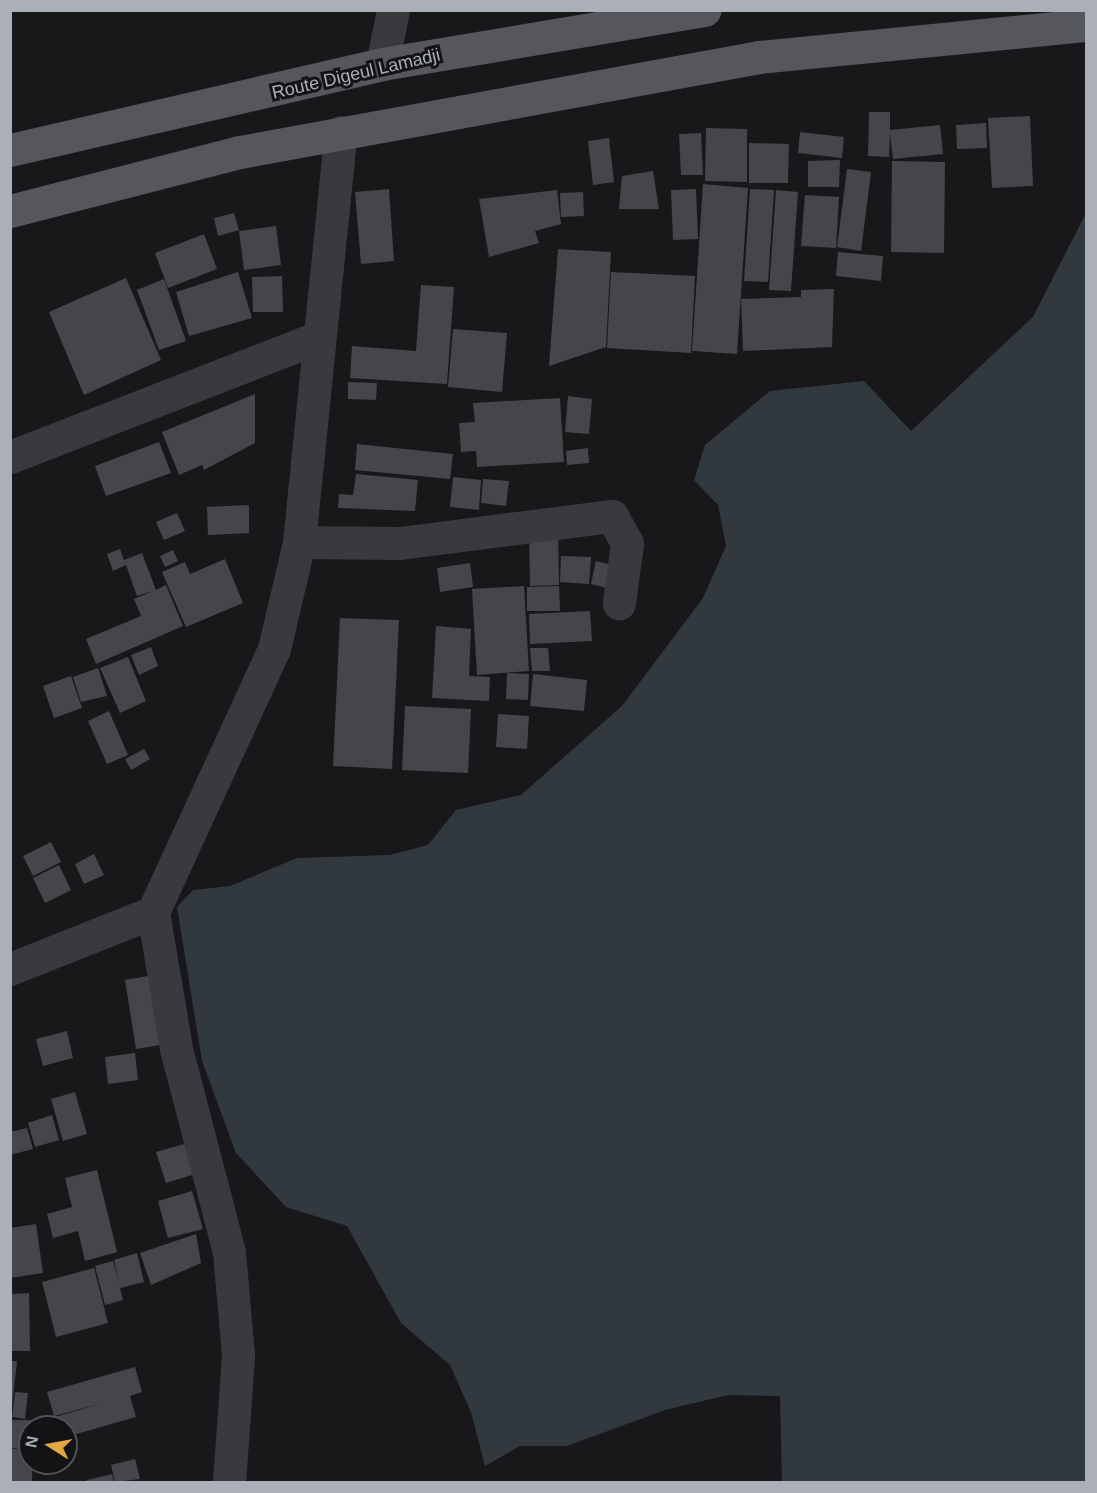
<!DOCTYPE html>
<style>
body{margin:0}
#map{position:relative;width:1097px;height:1493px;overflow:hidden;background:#18181a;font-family:Helvetica,sans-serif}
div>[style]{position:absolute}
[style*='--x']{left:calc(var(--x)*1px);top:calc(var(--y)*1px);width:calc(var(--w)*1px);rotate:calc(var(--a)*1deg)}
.water>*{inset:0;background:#31393f}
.building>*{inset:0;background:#454649}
.minor>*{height:33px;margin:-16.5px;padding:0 16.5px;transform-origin:16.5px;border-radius:16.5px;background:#393a3e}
.major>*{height:33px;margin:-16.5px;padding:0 16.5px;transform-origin:16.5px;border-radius:16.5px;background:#55575d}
span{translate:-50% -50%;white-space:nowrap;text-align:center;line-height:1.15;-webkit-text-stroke:6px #131315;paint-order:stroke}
.street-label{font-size:18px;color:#abb0b8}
.frame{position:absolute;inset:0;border:12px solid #abb0b8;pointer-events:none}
.north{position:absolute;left:18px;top:1415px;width:60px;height:60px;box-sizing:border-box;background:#131315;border:2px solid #505256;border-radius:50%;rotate:281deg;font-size:16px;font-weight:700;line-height:24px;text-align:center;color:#abb0b8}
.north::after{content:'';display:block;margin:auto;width:21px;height:27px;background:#e5a744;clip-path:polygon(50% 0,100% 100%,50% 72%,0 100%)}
</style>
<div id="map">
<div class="water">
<i style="clip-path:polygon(1086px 213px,1086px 1482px,782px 1482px,780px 1396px,728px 1395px,665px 1410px,567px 1446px,520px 1446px,485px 1466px,471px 1412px,450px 1365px,401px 1323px,347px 1226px,286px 1207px,236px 1153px,202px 1061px,177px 907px,193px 890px,230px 886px,297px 858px,390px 855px,428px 845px,456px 810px,521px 795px,622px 706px,703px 598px,726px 546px,718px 505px,694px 480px,705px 445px,770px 391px,864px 381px,911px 431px,1033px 317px)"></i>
</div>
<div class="building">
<i style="clip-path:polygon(869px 112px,890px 112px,890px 130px,940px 125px,943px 154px,893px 159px,890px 134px,889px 157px,868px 156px)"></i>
<i style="clip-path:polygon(1030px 116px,1033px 186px,992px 188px,988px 118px)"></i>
<i style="clip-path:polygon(986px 123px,987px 148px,957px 149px,956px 125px)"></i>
<i style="clip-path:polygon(706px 128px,747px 129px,747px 182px,705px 181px)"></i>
<i style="clip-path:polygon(800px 132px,844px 137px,842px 158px,798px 153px)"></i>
<i style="clip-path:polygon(701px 133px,703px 175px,681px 175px,679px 134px)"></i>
<i style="clip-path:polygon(609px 138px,614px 182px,593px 185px,588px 141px)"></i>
<i style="clip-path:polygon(749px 143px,789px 144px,788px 183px,749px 183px)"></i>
<i style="clip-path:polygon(840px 160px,839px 187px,808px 187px,808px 161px)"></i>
<i style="clip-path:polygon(892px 161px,945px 162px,944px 253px,891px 252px)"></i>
<i style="clip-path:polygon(847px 169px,871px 172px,861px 251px,837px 247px)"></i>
<i style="clip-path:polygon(653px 171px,659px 209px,619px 209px,622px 176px)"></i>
<i style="clip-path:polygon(703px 184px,748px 188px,737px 354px,692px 351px)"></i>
<i style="clip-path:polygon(389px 189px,394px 261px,361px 264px,355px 192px)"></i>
<i style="clip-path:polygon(696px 189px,698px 239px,673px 240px,671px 190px)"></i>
<i style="clip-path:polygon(750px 189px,774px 190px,768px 282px,744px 281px)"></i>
<i style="clip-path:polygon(557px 190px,561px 224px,535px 231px,539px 243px,489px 257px,479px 199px)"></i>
<i style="clip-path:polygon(776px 190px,798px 192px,791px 291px,769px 290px)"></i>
<i style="clip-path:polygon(583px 192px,584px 216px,561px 217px,560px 193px)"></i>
<i style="clip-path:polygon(805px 195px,839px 197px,836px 248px,801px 246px)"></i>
<i style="clip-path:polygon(234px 213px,239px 230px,218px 236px,214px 218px)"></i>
<i style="clip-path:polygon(276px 226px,281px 265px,244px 270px,239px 231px)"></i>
<i style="clip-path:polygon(204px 234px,217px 269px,168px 288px,155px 253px)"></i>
<i style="clip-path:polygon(558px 249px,611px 252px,606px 347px,549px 366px)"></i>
<i style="clip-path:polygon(838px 252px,883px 256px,881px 281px,836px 276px)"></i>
<i style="clip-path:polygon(238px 272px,252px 318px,189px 336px,176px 292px)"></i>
<i style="clip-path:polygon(611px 272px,695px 276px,691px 353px,607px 348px)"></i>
<i style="clip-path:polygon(282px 276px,283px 312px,253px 312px,252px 277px)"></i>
<i style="clip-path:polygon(126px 278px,161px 360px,84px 395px,49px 312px)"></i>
<i style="clip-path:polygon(164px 279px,186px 341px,159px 350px,137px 290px)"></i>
<i style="clip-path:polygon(421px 285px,454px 287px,447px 384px,350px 378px,352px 346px,416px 351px)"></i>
<i style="clip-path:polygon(834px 289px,832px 347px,743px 351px,741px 299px,801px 297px,801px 290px)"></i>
<i style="clip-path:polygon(453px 329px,507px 333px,502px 392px,448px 387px)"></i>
<i style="clip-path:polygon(348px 382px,377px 383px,376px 400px,348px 399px)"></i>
<i style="clip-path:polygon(255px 394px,255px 443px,204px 470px,202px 465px,179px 475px,162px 432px)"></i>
<i style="clip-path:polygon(568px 396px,592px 399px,589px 434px,565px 432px)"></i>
<i style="clip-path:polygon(560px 398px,564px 462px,477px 467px,476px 451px,461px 452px,459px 423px,475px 422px,473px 403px)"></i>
<i style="clip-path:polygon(159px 442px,171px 473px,106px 496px,95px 466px)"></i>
<i style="clip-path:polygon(357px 444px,453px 454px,450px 479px,355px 470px)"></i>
<i style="clip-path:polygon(588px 448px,589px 463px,567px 465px,566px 451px)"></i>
<i style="clip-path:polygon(356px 474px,418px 480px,415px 511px,338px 508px,339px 494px,353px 495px)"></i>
<i style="clip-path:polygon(453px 477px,481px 480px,479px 510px,450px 507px)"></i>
<i style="clip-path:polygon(483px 479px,509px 481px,506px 506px,481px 503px)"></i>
<i style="clip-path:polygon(249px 505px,249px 533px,208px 535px,207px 507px)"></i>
<i style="clip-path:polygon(177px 513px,185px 531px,164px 540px,156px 522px)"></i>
<i style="clip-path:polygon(558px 529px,559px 585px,530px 586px,529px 530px)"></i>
<i style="clip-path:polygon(120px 549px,124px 560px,142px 553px,156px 590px,166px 585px,183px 626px,96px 664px,86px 639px,141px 616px,134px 599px,153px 591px,137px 596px,126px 565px,113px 571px,107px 554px)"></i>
<i style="clip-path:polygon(173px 550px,178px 561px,165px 567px,160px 556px)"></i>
<i style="clip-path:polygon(561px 556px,591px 557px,589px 584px,560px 582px)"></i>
<i style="clip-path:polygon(225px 559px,243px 603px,186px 627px,162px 572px,185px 562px,190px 574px)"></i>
<i style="clip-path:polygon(596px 561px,616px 566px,611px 589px,591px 584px)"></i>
<i style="clip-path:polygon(470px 563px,473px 587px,440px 592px,437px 568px)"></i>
<i style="clip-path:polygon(524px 586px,529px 671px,477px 675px,472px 589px)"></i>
<i style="clip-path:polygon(559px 586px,560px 611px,527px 611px,527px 587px)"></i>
<i style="clip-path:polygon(590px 611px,592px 641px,530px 644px,529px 614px)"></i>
<i style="clip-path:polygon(340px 618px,399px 620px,392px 769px,333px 766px)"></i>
<i style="clip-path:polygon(436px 626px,471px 629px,469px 676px,490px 677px,489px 701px,432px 698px)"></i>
<i style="clip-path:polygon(151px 647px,158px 666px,139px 675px,131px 655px)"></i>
<i style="clip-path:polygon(530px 648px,548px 648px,550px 671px,532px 671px)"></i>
<i style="clip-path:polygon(128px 657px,146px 701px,120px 713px,100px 668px)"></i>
<i style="clip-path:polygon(98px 668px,107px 696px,81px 702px,73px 677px)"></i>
<i style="clip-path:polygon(507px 673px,529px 674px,528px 700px,506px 699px)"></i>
<i style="clip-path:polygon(533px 674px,587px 680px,584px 711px,530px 706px)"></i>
<i style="clip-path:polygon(71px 676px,82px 708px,54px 718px,43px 686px)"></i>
<i style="clip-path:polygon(405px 706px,471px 709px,468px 773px,402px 770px)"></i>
<i style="clip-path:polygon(109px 711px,128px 755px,107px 764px,88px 721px)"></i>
<i style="clip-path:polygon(498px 714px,529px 716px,527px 749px,496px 747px)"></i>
<i style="clip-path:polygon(144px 749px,150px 759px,131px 770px,125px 759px)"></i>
<i style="clip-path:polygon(51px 842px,61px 862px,33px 876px,23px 856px)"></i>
<i style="clip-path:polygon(94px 854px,104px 875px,84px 884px,75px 864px)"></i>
<i style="clip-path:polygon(59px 865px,71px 890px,45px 903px,33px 878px)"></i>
<i style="clip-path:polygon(154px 975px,166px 1044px,136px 1049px,125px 980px)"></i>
<i style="clip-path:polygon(67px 1031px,73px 1058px,43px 1066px,36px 1039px)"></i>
<i style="clip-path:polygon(135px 1053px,138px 1080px,108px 1084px,105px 1057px)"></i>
<i style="clip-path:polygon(75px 1092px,87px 1134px,63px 1141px,51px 1099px)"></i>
<i style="clip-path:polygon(52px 1115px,59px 1140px,35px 1147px,28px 1123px)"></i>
<i style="clip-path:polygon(27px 1128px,33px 1149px,10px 1155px,10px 1132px)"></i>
<i style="clip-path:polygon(195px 1141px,205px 1171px,166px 1183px,156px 1152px)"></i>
<i style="clip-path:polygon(97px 1170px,117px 1252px,85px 1261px,78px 1231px,53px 1238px,47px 1214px,72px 1207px,65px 1178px)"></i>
<i style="clip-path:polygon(192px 1191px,203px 1229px,168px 1238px,158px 1201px)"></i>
<i style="clip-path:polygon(36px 1224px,43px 1273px,10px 1278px,10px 1228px)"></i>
<i style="clip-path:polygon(196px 1234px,201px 1263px,151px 1285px,140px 1253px)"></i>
<i style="clip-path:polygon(137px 1253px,144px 1282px,120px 1288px,123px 1300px,105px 1305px,95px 1266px,113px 1261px,119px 1282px,114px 1260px)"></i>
<i style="clip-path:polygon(94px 1268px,108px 1323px,56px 1337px,42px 1282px)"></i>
<i style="clip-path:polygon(29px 1293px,30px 1351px,10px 1351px,10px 1294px)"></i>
<i style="clip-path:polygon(10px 1361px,17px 1361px,12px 1407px,10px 1407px)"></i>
<i style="clip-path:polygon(135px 1367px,142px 1392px,130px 1396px,136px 1417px,66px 1437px,66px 1427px,58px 1427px,55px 1417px,103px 1403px,54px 1416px,47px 1392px)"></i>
<i style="clip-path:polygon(15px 1392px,28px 1393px,25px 1419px,12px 1417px)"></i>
<i style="clip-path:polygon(53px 1418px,56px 1427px,44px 1427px,42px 1421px)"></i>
<i style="clip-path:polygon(10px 1420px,33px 1420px,32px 1482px,11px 1482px,11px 1449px,22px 1448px,10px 1448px)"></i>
<i style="clip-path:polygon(135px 1459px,140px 1479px,115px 1482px,111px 1465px)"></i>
<i style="clip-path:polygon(112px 1474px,114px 1482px,87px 1482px,87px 1480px)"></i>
</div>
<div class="minor">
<i style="--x:382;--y:64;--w:55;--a:-78.5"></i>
<i style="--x:10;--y:457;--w:332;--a:-21.2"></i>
<i style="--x:299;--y:542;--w:101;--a:0.6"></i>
<i style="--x:400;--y:543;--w:214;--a:-7.3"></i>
<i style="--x:612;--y:516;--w:31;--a:61"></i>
<i style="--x:627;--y:543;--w:61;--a:97.6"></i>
<i style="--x:10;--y:969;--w:154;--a:-21.7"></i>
<i style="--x:229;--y:1482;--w:127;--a:-85.9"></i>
<i style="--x:238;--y:1355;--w:103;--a:-95"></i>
<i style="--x:229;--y:1252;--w:211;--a:-104.6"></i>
<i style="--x:176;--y:1048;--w:138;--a:-99.6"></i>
<i style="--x:153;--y:912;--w:289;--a:-65.3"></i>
<i style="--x:274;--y:649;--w:110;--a:-76.8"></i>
<i style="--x:299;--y:542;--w:412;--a:-84.2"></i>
</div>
<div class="major">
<i style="--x:10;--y:150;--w:382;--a:-13"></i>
<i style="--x:382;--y:64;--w:327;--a:-9.5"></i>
<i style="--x:10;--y:211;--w:237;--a:-14.4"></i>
<i style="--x:240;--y:152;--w:528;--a:-10.37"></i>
<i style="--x:759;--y:57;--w:329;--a:-5.6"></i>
</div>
<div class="street-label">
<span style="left:356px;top:74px;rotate:-13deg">Route Digeul Lamadji</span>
</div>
<div class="frame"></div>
<div class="north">N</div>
</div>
